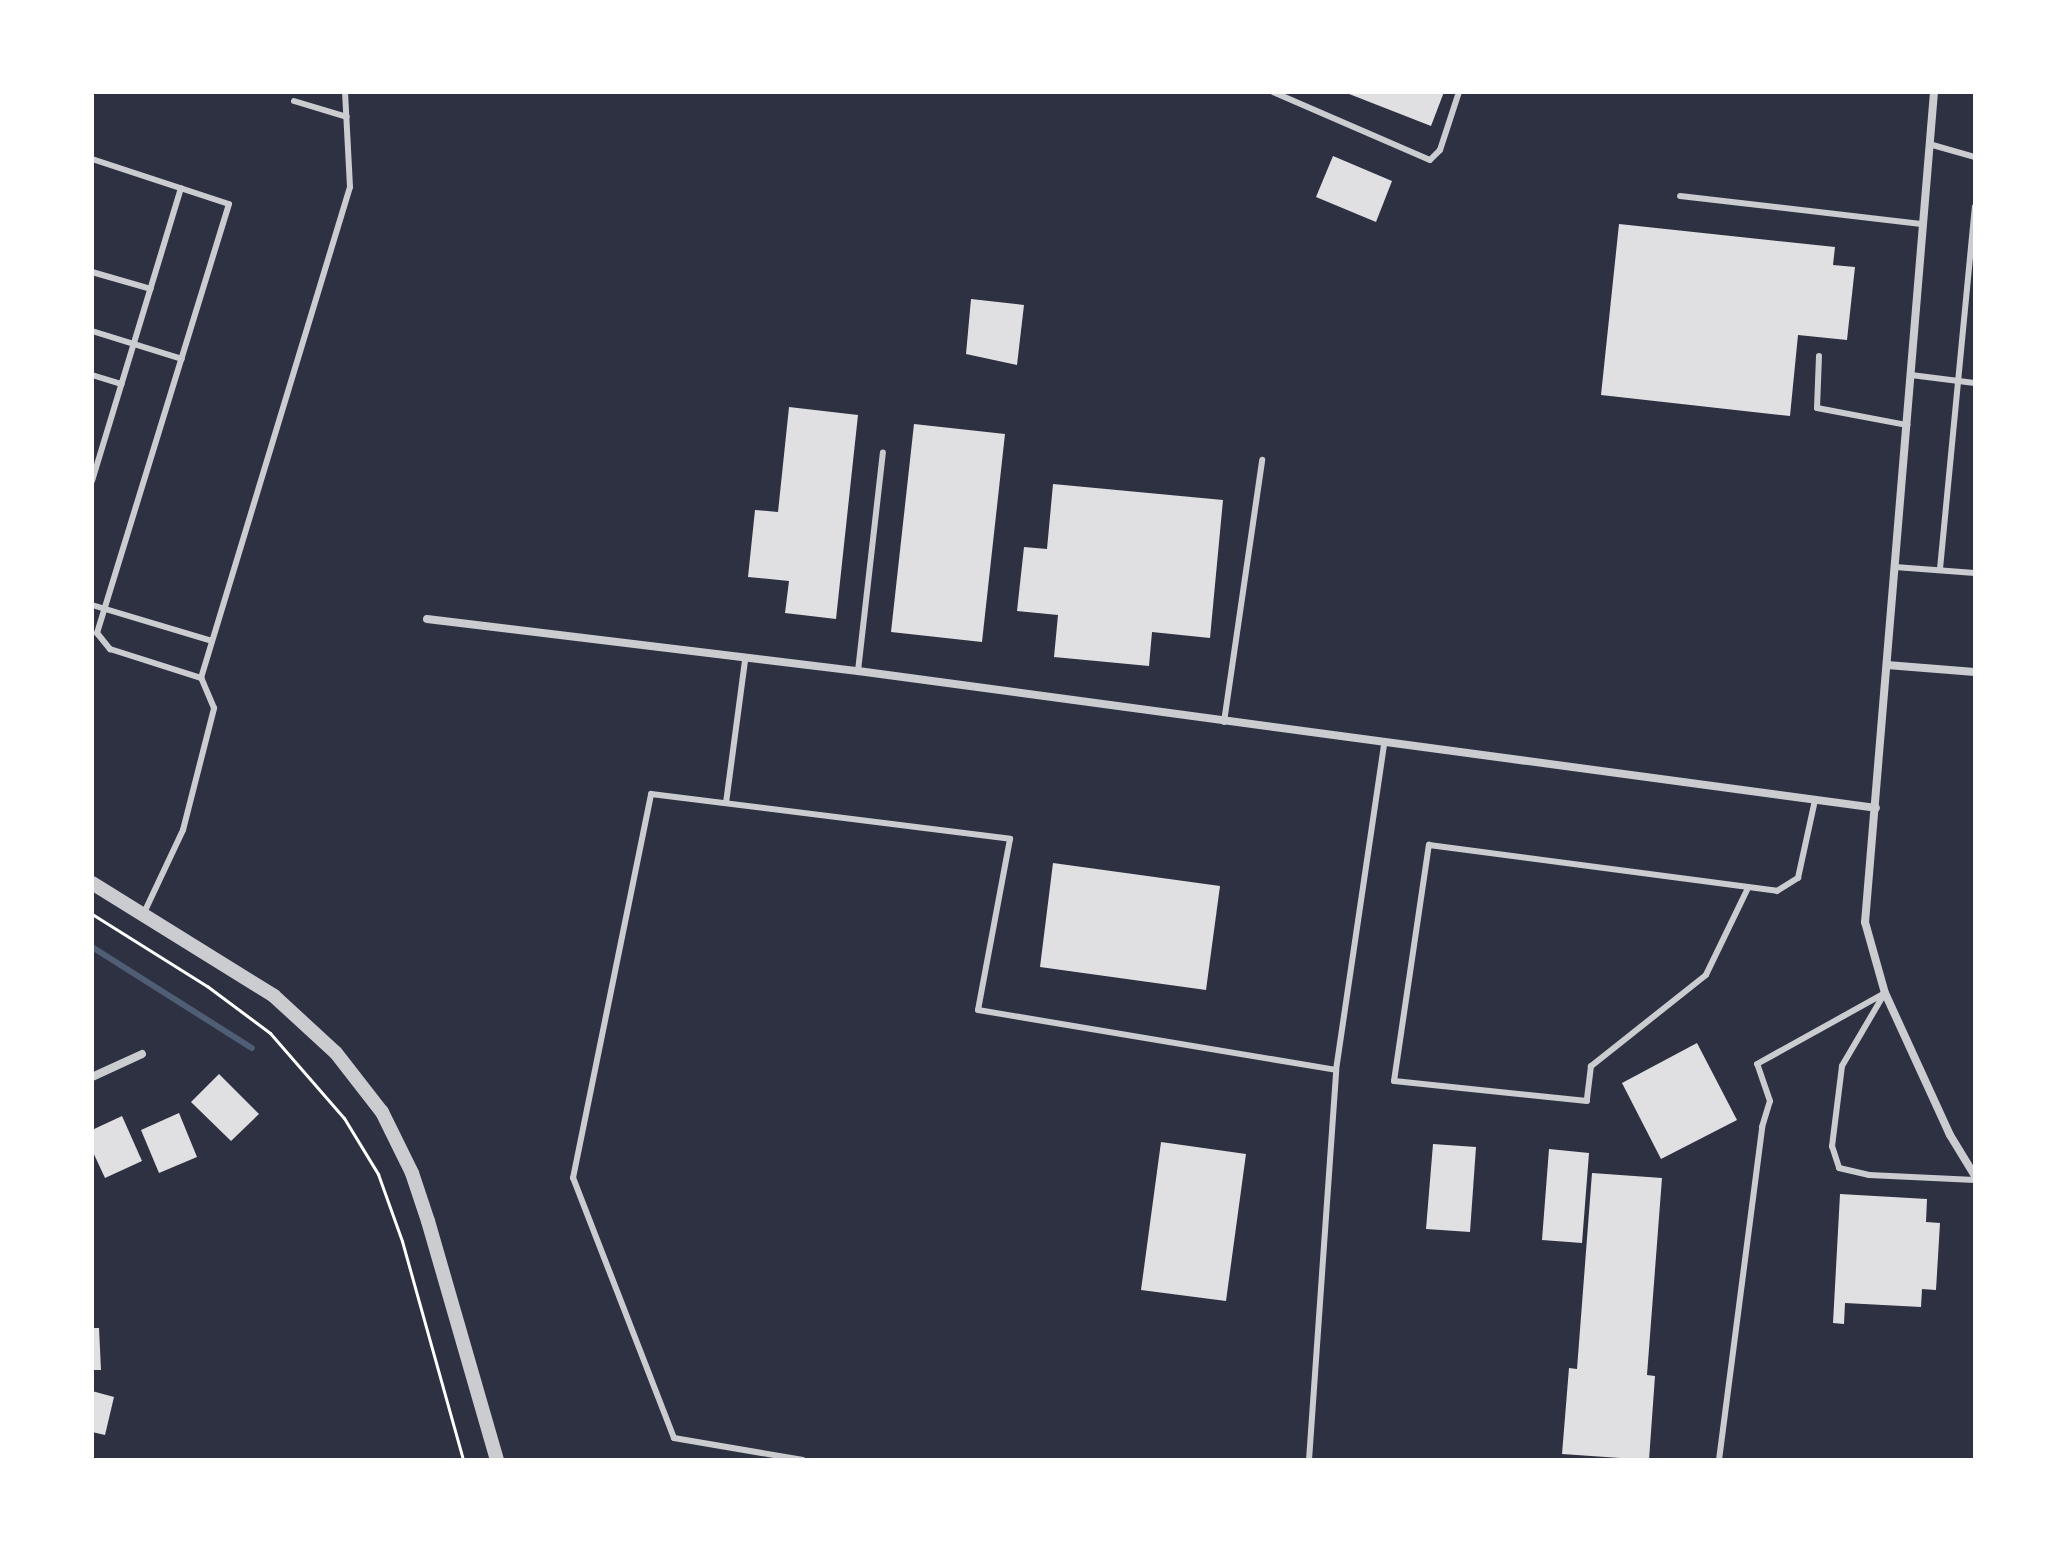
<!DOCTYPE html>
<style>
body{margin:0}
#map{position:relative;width:2067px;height:1552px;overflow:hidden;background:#2d3142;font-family:"PT Sans Narrow",sans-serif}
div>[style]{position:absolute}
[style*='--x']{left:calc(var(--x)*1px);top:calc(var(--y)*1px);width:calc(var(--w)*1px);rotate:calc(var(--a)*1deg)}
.stream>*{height:6px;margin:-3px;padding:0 3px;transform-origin:3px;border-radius:3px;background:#4f5d75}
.building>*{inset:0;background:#e0e0e3}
.path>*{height:3px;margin:-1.5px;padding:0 1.5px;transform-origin:1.5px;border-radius:1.5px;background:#fff}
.service>*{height:6px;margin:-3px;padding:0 3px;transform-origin:3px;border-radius:3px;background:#caccd0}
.minor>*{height:8px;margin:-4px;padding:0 4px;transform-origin:4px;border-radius:4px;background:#caccd0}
.tertiary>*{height:14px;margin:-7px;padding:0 7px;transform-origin:7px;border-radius:7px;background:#caccd0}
span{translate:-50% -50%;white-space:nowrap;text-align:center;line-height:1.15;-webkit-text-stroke:6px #fff;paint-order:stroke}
.frame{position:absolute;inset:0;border:94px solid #fff;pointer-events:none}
</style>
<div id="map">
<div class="stream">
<i style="--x:92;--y:947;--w:189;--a:32.3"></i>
</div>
<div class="building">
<i style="clip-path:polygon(1344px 92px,1444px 92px,1431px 126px)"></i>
<i style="clip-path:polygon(1333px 156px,1392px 181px,1376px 222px,1316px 197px)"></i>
<i style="clip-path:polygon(1619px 224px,1835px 247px,1833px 265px,1855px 267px,1847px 340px,1798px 335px,1790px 416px,1601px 395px)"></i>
<i style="clip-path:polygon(971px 299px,1024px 305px,1017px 365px,966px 354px)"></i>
<i style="clip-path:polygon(789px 407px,858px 415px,836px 619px,785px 613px,789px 581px,748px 577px,755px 510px,778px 512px)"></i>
<i style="clip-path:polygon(914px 424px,1005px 434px,982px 642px,891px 632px)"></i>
<i style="clip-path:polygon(1053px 484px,1223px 500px,1210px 638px,1152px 632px,1149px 666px,1054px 657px,1058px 615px,1017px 611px,1024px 547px,1047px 549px)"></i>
<i style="clip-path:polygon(1053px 863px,1220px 886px,1206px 990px,1040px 967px)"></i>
<i style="clip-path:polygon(1697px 1043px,1737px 1120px,1661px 1159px,1622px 1083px)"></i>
<i style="clip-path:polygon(219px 1074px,259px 1114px,231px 1141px,191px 1102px)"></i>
<i style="clip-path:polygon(179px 1113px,197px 1157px,159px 1173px,141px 1130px)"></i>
<i style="clip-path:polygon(122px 1116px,142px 1161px,105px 1178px,92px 1150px,92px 1130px)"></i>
<i style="clip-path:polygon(1161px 1142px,1246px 1154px,1226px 1301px,1141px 1290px)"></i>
<i style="clip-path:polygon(1433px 1144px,1476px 1147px,1470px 1232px,1426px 1229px)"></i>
<i style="clip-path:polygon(1549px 1149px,1589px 1153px,1582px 1243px,1542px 1240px)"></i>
<i style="clip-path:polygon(1592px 1173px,1662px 1178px,1647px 1375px,1655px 1376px,1649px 1460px,1562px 1454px,1569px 1368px,1577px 1369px)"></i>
<i style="clip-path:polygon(1840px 1194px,1927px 1199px,1926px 1222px,1940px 1223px,1936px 1290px,1922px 1289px,1921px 1307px,1845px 1303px,1844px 1324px,1833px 1323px)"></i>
<i style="clip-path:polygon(92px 1328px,99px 1328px,101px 1370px,92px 1370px)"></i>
<i style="clip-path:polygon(92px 1391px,114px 1397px,105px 1435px,92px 1432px)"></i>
</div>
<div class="path">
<i style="--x:92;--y:914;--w:136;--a:32.1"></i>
<i style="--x:207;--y:986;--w:79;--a:36.7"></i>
<i style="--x:270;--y:1033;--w:113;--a:49"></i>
<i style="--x:344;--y:1118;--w:66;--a:58.7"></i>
<i style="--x:378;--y:1174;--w:71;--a:70.3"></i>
<i style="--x:402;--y:1241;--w:227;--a:74.4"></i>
</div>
<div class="service">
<i style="--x:1273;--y:92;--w:171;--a:23.4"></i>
<i style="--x:1430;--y:160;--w:14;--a:-45"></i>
<i style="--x:1440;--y:150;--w:61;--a:-71.9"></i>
<i style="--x:294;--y:101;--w:55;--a:16.8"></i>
<i style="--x:1929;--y:144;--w:48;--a:15.8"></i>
<i style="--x:92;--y:159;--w:144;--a:18.2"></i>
<i style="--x:229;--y:204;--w:449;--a:107.1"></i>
<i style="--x:97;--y:633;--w:21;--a:51"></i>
<i style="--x:110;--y:649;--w:96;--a:17.7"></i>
<i style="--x:1680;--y:196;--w:245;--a:6.6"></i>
<i style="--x:92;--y:272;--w:61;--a:16.1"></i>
<i style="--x:92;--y:331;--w:94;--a:17.3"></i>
<i style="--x:1819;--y:356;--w:52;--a:92.2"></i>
<i style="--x:1817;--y:408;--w:92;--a:10.7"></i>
<i style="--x:92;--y:375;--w:31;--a:17"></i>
<i style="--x:1911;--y:375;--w:64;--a:7.1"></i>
<i style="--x:92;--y:481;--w:306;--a:-73.1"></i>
<i style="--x:1895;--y:567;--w:80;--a:4.3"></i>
<i style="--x:1940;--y:569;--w:364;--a:-84.5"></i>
<i style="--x:92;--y:605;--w:125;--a:16.7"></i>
<i style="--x:858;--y:671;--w:220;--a:-83.5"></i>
<i style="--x:1224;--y:722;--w:265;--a:-81.7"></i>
<i style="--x:726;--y:803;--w:143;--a:-82.4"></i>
<i style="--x:1747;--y:890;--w:94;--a:115.8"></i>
<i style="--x:1706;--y:975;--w:147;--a:141.6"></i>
<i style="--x:1591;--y:1066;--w:35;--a:97"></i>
<i style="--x:1587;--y:1101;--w:194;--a:-174.1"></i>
<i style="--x:1394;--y:1081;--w:239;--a:-81.6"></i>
<i style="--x:1429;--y:845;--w:351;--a:7.5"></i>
<i style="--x:1777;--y:891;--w:25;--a:-32"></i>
<i style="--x:1798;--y:878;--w:80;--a:-77.7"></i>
<i style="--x:143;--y:915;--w:94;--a:-64.8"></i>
<i style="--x:183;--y:830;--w:126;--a:-75.7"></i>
<i style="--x:214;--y:708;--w:33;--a:-113"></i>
<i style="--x:201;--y:678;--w:513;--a:-73.12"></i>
<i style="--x:350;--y:187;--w:95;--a:-93"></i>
<i style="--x:1883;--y:996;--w:81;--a:120.4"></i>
<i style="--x:1842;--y:1066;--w:81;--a:97.1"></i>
<i style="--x:1832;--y:1146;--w:23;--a:72"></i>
<i style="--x:1839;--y:1168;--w:31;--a:13"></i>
<i style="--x:1869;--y:1175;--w:106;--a:2.7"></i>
<i style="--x:803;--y:1460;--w:131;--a:-170.3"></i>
<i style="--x:674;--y:1438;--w:279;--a:-111.2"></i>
<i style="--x:573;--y:1178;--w:392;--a:-78.5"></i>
<i style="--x:651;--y:794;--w:362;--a:7.1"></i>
<i style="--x:1010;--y:839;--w:174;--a:100.6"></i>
<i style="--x:978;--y:1010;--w:363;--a:9.5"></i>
<i style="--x:1336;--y:1070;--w:330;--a:-81.6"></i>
<i style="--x:1309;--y:1460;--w:391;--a:-86"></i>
<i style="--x:1719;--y:1460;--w:336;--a:-82.6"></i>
<i style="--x:1762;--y:1127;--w:27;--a:-73"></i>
<i style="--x:1770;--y:1101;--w:39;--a:-109"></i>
<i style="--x:1757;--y:1064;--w:146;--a:-29"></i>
</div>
<div class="minor">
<i style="--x:1934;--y:92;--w:833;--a:94.75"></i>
<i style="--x:1865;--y:922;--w:74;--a:74.3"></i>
<i style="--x:1885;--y:993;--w:156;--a:65.4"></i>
<i style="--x:1950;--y:1135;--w:48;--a:58.6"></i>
<i style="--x:427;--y:619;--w:434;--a:6.9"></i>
<i style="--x:858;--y:671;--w:1027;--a:7.66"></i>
<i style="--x:1887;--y:665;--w:88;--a:4.5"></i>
<i style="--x:92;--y:1077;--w:55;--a:-24.7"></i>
</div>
<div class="tertiary">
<i style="--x:92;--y:883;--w:214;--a:31.8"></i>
<i style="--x:274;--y:996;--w:84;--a:42.6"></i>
<i style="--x:336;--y:1053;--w:75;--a:52.1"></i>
<i style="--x:382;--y:1112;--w:68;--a:63.8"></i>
<i style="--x:412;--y:1173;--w:51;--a:71.6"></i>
<i style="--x:428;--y:1221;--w:249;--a:73.9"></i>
</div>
<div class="frame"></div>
</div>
